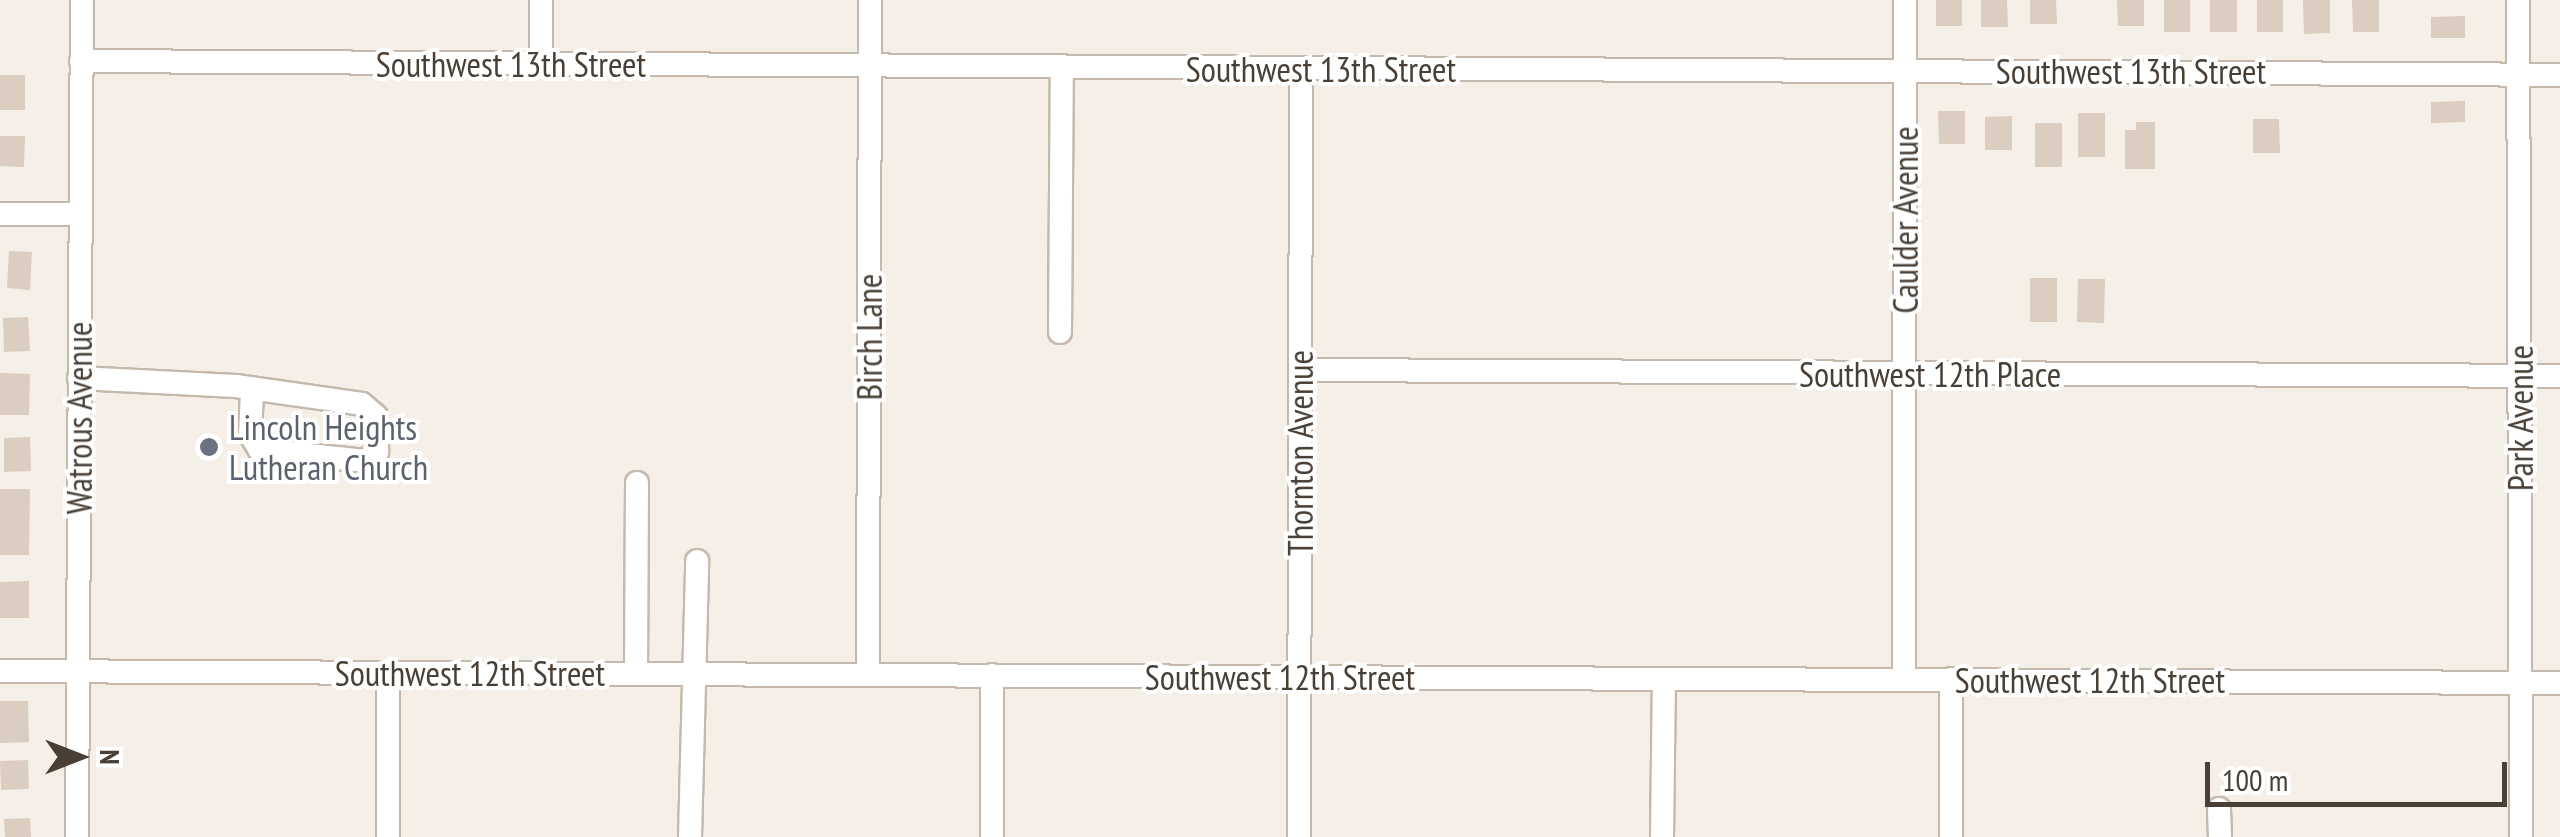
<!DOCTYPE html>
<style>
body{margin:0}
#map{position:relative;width:2560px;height:837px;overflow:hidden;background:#f5efe7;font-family:"PT Sans Narrow",sans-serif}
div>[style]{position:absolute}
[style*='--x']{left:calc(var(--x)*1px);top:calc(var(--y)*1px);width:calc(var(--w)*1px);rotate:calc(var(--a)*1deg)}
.building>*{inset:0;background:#dbcdbf}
.roads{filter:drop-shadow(2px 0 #c4b9ac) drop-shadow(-2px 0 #c4b9ac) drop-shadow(0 2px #c4b9ac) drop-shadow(0 -2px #c4b9ac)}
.minor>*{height:22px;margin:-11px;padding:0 11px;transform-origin:11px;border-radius:11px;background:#fff}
.dots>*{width:28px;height:28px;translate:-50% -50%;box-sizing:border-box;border:5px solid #fff;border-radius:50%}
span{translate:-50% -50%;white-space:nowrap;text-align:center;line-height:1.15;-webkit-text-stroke:8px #fff;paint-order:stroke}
.street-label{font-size:35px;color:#493f36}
.worship-label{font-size:35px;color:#5b616d}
.left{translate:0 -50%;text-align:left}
.north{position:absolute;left:30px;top:707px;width:100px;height:100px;-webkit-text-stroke:8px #fff;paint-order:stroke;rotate:90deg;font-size:28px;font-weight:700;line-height:40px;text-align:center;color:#493f36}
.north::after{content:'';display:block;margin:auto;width:35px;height:45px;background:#493f36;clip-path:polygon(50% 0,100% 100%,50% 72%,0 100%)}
.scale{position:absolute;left:2205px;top:762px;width:302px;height:45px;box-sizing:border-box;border:5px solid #493f36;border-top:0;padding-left:12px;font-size:30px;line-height:35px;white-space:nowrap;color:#493f36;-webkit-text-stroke:8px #fff;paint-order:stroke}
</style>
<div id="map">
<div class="building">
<i style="clip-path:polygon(1936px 0,1962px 0,1962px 26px,1936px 26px)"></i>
<i style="clip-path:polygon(1981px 0,2007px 0,2008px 27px,1981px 27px)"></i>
<i style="clip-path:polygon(2030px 0,2056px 0,2057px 24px,2030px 24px)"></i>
<i style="clip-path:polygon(2117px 0,2144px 0,2144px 26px,2118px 26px)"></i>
<i style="clip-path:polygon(2164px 0,2190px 0,2190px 32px,2164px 32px)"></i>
<i style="clip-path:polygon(2210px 0,2237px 0,2237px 32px,2210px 32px)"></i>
<i style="clip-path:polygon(2257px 0,2283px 0,2283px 32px,2257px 32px)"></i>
<i style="clip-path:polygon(2303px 0,2330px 0,2330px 33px,2304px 34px)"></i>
<i style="clip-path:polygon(2352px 0,2379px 0,2379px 32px,2353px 32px)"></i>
<i style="clip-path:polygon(2465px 16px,2465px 38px,2431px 38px,2431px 17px)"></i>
<i style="clip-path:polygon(0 75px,25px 75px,25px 110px,0 110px)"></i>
<i style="clip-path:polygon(2465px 101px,2465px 122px,2431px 123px,2431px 102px)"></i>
<i style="clip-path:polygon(1938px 111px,1965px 111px,1965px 144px,1939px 144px)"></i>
<i style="clip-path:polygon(2078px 113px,2105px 113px,2105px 157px,2078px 157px)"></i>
<i style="clip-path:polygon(2012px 116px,2012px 150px,1985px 150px,1985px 117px)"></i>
<i style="clip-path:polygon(2253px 119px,2279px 119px,2280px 153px,2253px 153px)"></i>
<i style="clip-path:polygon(2136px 122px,2155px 122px,2155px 169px,2125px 169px,2125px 130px,2136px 130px)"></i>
<i style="clip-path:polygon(2035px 123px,2062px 123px,2062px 167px,2035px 167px)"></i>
<i style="clip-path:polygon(0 136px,25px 136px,24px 167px,0 166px)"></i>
<i style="clip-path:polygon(9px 251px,32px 252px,30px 290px,7px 288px)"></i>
<i style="clip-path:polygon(2030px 278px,2057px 278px,2057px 322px,2030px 322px)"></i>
<i style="clip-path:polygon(2078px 279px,2105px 279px,2104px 323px,2077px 322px)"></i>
<i style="clip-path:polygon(28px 317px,30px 351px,4px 352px,3px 318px)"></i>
<i style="clip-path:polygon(0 373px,30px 374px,29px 415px,0 415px)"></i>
<i style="clip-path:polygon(30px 437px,31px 471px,4px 472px,4px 438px)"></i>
<i style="clip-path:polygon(0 489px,30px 489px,29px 555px,0 555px)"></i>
<i style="clip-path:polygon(29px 581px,29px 618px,0 618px,0 582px)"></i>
<i style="clip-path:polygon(0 701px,28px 701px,29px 742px,0 743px)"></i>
<i style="clip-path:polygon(28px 760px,29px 789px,1px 790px,0 761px)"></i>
<i style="clip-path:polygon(30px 818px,31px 837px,5px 837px,4px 819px)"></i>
</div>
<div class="roads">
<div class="minor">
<i style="--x:2518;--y:0;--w:837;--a:89.79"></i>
<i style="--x:81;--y:61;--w:2479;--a:0.32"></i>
<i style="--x:541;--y:64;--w:64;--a:-90"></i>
<i style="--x:0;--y:214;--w:80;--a:0"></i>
<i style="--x:1060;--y:332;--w:265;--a:-89.6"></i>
<i style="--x:1300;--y:370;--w:1260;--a:0.27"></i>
<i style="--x:79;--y:378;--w:157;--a:2.9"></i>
<i style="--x:236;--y:386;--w:127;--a:8.1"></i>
<i style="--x:362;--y:404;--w:18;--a:41"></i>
<i style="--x:376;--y:416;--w:36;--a:88"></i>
<i style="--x:377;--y:452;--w:14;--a:141"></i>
<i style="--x:366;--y:461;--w:107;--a:-174.1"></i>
<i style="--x:260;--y:450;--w:19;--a:-122"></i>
<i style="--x:250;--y:434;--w:41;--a:-87.2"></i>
<i style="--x:0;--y:671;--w:2560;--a:0.27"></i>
<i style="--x:636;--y:674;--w:191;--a:-89.7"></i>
<i style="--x:868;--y:674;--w:674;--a:-89.83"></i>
<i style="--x:992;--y:675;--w:162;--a:90"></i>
<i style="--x:1904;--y:679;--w:679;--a:-89.92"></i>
<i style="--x:2219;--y:809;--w:28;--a:88"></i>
<i style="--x:77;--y:837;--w:837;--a:-89.66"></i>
<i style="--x:388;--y:837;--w:164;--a:-90"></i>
<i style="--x:690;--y:837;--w:276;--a:-88.5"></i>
<i style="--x:1299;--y:837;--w:768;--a:-89.85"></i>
<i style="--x:1662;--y:837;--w:158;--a:-89.3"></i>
<i style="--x:1951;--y:837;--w:158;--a:-90"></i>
</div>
</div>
<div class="dots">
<i style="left:209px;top:447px;background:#6b7280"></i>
</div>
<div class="street-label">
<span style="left:511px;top:64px">Southwest 13th Street</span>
<span style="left:1321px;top:69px">Southwest 13th Street</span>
<span style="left:2131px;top:71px">Southwest 13th Street</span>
<span style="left:1905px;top:220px;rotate:-90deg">Caulder Avenue</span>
<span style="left:869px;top:337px;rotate:-90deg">Birch Lane</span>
<span style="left:1930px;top:374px">Southwest 12th Place</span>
<span style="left:79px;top:418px;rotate:-90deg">Watrous Avenue</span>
<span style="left:2520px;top:418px;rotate:-90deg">Park Avenue</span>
<span style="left:1300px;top:453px;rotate:-90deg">Thornton Avenue</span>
<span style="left:470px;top:673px">Southwest 12th Street</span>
<span style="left:1280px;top:677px">Southwest 12th Street</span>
<span style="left:2090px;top:680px">Southwest 12th Street</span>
</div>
<div class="worship-label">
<span class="left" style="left:229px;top:447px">Lincoln Heights<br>Lutheran Church</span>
</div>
<div class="north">N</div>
<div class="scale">100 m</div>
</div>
